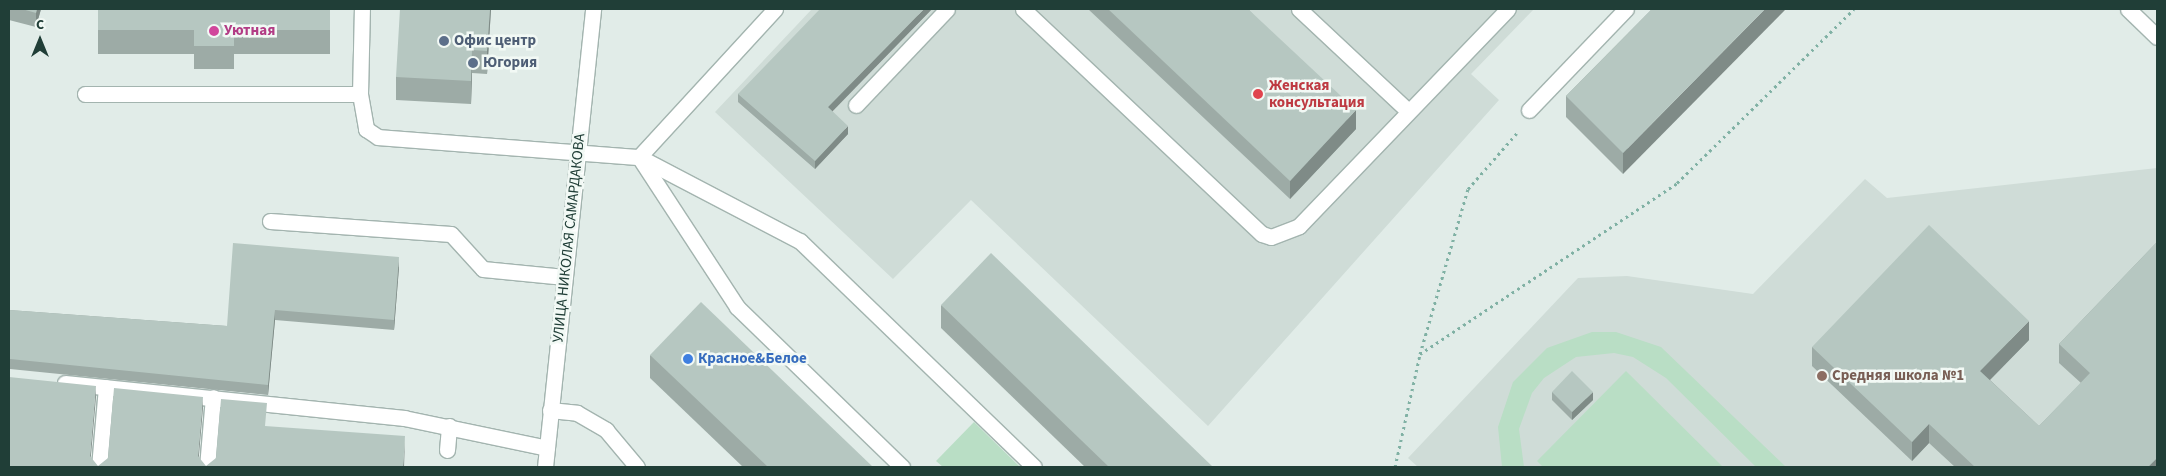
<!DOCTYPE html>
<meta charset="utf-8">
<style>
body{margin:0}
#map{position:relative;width:2166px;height:476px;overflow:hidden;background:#e1ece8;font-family:"Source Sans 3",sans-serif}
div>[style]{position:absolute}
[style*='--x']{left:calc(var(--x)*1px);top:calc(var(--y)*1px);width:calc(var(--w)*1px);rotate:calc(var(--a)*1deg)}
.built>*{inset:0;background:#cfdcd7}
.green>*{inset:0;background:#b9dec5}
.path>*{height:3px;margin-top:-1.5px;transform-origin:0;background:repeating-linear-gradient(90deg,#80b1a4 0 2.5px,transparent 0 6.5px)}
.roads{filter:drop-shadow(1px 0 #a3b4af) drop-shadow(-1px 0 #a3b4af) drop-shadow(0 1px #a3b4af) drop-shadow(0 -1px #a3b4af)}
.lane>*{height:15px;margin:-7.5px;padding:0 7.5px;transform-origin:7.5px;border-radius:7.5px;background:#fff}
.secondary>*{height:15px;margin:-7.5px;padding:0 7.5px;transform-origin:7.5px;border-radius:7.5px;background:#fff}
.wall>*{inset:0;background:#9daba6}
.shaded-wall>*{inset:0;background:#7f8b87}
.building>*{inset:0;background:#b6c7c1}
.dots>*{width:14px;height:14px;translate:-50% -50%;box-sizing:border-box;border:2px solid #f2f9f5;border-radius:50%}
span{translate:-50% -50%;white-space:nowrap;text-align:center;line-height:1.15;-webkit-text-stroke:5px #f2f9f5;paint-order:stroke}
.hotel-label{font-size:15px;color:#b23c85;font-weight:700}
.left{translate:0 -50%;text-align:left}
.service-label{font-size:15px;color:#4e5e75;font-weight:700}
.health-label{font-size:15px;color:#be3a42;font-weight:700}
.street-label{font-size:15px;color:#203e37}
.shop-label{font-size:15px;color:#366cbe;font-weight:700}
.education-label{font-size:15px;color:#785e54;font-weight:700}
.frame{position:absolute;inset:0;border:10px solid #203e37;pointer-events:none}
.north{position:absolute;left:15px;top:15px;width:50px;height:50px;-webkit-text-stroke:4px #f2f9f5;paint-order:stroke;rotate:0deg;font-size:14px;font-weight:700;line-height:20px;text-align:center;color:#203e37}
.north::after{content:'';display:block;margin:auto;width:18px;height:22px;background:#203e37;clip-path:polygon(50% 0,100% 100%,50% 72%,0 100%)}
</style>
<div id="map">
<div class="built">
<i style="clip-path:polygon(812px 9px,1534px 9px,1471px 74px,1499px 100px,1208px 426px,971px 200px,893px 279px,715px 112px)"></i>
<i style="clip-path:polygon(2157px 168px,2157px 467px,1418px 467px,1408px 458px,1578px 278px,1627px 276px,1753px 294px,1865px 179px,1887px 198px)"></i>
</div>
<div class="green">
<i style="clip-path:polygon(1592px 332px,1616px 332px,1661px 347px,1786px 467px,1756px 467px,1666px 378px,1633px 357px,1614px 353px,1576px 357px,1544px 378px,1532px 393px,1519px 429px,1524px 467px,1502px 467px,1498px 427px,1513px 382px,1547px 348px)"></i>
<i style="clip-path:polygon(1626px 371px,1723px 467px,1543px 467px,1537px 461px)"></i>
<i style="clip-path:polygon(974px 422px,1020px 467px,943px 467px,936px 461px)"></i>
</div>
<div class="path">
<i style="--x:1420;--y:354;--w:309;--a:-33.6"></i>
<i style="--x:1677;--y:183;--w:248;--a:-44.5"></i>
<i style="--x:1395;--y:467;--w:116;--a:-77.5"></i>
<i style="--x:1420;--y:354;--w:172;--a:-73.8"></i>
<i style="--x:1468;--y:189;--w:74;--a:-48.8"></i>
</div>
<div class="roads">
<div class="lane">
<i style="--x:775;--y:9;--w:201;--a:132.6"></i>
<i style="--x:639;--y:157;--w:182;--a:27.6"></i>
<i style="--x:800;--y:241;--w:325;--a:44"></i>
<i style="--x:1023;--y:9;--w:328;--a:43.3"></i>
<i style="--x:1262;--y:234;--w:9;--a:18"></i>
<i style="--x:1271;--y:237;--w:30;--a:-21"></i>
<i style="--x:1299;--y:226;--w:301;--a:-46.1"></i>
<i style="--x:1299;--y:9;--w:149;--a:43.1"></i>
<i style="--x:2128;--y:9;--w:40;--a:44"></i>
<i style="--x:85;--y:94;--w:275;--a:0"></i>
<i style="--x:360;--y:94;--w:36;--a:80"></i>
<i style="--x:366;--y:129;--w:14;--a:34"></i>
<i style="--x:378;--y:137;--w:262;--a:4.4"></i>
<i style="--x:639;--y:157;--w:179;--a:56.8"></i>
<i style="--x:737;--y:307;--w:230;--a:44.1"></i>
<i style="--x:360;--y:94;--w:85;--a:-88.7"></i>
<i style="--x:856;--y:105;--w:132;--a:-46.5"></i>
<i style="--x:1529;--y:110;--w:140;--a:-46.2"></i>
<i style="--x:270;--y:221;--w:181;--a:4.1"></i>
<i style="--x:451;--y:234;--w:47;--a:47.6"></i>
<i style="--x:483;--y:269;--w:82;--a:5.6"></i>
<i style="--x:65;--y:383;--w:341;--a:5.9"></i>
<i style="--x:404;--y:418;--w:146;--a:11.8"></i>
<i style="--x:550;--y:410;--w:27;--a:6"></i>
<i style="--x:577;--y:413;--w:34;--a:30"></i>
<i style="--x:606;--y:430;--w:48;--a:50"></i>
<i style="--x:447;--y:450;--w:24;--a:-85"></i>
<i style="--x:99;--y:467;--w:80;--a:-85"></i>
<i style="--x:207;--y:467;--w:70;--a:-85.1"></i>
</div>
<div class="secondary">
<i style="--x:545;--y:467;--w:461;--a:-84"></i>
</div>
</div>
<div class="wall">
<i style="clip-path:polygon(9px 9px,41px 9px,36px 27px,9px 20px)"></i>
<i style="clip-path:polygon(98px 9px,330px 9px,330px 54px,234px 54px,234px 69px,194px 69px,194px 54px,98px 54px)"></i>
<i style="clip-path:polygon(491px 9px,487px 74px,472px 73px,471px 104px,396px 100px,396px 77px)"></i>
<i style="clip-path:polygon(932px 9px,832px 111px,848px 134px,815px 169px,738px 102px,738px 94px)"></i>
<i style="clip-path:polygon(1088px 9px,1248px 9px,1356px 129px,1290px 199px)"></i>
<i style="clip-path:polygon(1652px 9px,1623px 174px,1566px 117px,1566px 96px)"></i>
<i style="clip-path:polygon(2157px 242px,2157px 467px,1955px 467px,1929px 443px,1912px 461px,1812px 366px,1812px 347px,2029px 340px,1990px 380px,2039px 426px,2081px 383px,2059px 363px,2059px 344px)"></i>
<i style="clip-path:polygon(399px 267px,394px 330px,275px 320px,268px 395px,10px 369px,9px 369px,9px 310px,227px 326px)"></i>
<i style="clip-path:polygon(941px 305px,1213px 467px,1085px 467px,941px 328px)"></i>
<i style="clip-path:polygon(650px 355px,873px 467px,743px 467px,650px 378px)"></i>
<i style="clip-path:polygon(1552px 392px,1593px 400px,1572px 420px,1552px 400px)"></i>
</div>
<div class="shaded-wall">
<i style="clip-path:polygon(37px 9px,41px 9px,36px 27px,36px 13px)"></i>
<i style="clip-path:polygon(490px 9px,491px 9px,487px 74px,487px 51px)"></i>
<i style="clip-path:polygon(924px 9px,932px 9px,828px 116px,828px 107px)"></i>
<i style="clip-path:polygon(1765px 9px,1786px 9px,1623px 174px,1623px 153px)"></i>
<i style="clip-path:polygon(472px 50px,472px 73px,471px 104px,471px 81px)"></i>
<i style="clip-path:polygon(1356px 110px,1356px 129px,1290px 199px,1290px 181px)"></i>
<i style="clip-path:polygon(848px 126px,848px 134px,815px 169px,815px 161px)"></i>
<i style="clip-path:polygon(399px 257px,399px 267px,394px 330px,394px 320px)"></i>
<i style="clip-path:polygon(275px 310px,275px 320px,268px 395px,268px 385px)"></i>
<i style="clip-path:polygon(2029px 321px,2029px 340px,1980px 390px,1980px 371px)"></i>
<i style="clip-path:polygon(9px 359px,10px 359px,10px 369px,9px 369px)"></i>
<i style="clip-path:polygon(96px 386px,96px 396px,90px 466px,90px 456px)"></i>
<i style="clip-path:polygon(1593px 392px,1593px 400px,1572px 420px,1572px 412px)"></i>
<i style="clip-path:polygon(203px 397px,203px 407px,198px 466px,198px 456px)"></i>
<i style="clip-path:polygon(1929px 424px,1929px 443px,1912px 461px,1912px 442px)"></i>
<i style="clip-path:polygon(405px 436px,404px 467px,403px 467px)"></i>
<i style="clip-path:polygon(2157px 458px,2157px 467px,2148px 467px)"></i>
</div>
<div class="building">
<i style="clip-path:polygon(22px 9px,37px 9px,36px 13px)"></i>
<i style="clip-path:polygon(98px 9px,330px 9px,330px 30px,234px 30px,234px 46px,194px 46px,194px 30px,98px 30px)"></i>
<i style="clip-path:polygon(400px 9px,490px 9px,487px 51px,472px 50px,471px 81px,396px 77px)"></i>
<i style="clip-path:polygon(820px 9px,924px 9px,828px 107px,848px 126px,815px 161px,738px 94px)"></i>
<i style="clip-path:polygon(1108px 9px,1248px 9px,1356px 110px,1290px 181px)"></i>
<i style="clip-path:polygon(1652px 9px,1765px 9px,1623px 153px,1566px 96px)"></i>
<i style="clip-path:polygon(1929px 225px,2029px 321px,1980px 371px,2039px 426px,2090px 373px,2059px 344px,2157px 242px,2157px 458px,2148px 467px,1975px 467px,1929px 424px,1912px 442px,1812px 347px)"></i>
<i style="clip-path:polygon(233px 243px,399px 257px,394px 320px,275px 310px,268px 385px,10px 359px,9px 359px,9px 310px,227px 326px)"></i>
<i style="clip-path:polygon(991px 253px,1213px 467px,1109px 467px,941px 305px)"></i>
<i style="clip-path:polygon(701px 302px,873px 467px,768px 467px,650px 355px)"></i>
<i style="clip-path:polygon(1572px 371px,1593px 392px,1572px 412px,1552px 392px)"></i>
<i style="clip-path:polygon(9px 377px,96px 386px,90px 456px,98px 466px,108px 458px,114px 388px,203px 397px,198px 456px,206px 466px,216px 458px,221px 399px,267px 403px,265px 426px,405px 436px,403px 467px,9px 467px)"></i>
</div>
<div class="dots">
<i style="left:214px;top:31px;background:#d1479c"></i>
<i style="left:444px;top:41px;background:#5c6f8a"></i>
<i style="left:473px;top:63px;background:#5c6f8a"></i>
<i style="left:1258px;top:94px;background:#e0444e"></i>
<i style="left:688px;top:359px;background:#3f7fe0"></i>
<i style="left:1822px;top:376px;background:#8d6e63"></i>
</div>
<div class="hotel-label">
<span class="left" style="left:224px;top:31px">Уютная</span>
</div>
<div class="service-label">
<span class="left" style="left:454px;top:41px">Офис центр</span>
<span class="left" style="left:483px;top:63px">Югория</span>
</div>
<div class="health-label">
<span class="left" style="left:1269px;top:94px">Женская<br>консультация</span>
</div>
<div class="street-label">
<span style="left:569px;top:238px;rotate:-84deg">УЛИЦА НИКОЛАЯ САМАРДАКОВА</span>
</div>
<div class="shop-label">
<span class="left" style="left:698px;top:359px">Красное&amp;Белое</span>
</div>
<div class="education-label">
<span class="left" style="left:1832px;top:376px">Средняя школа №1</span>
</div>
<div class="frame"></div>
<div class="north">С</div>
</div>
